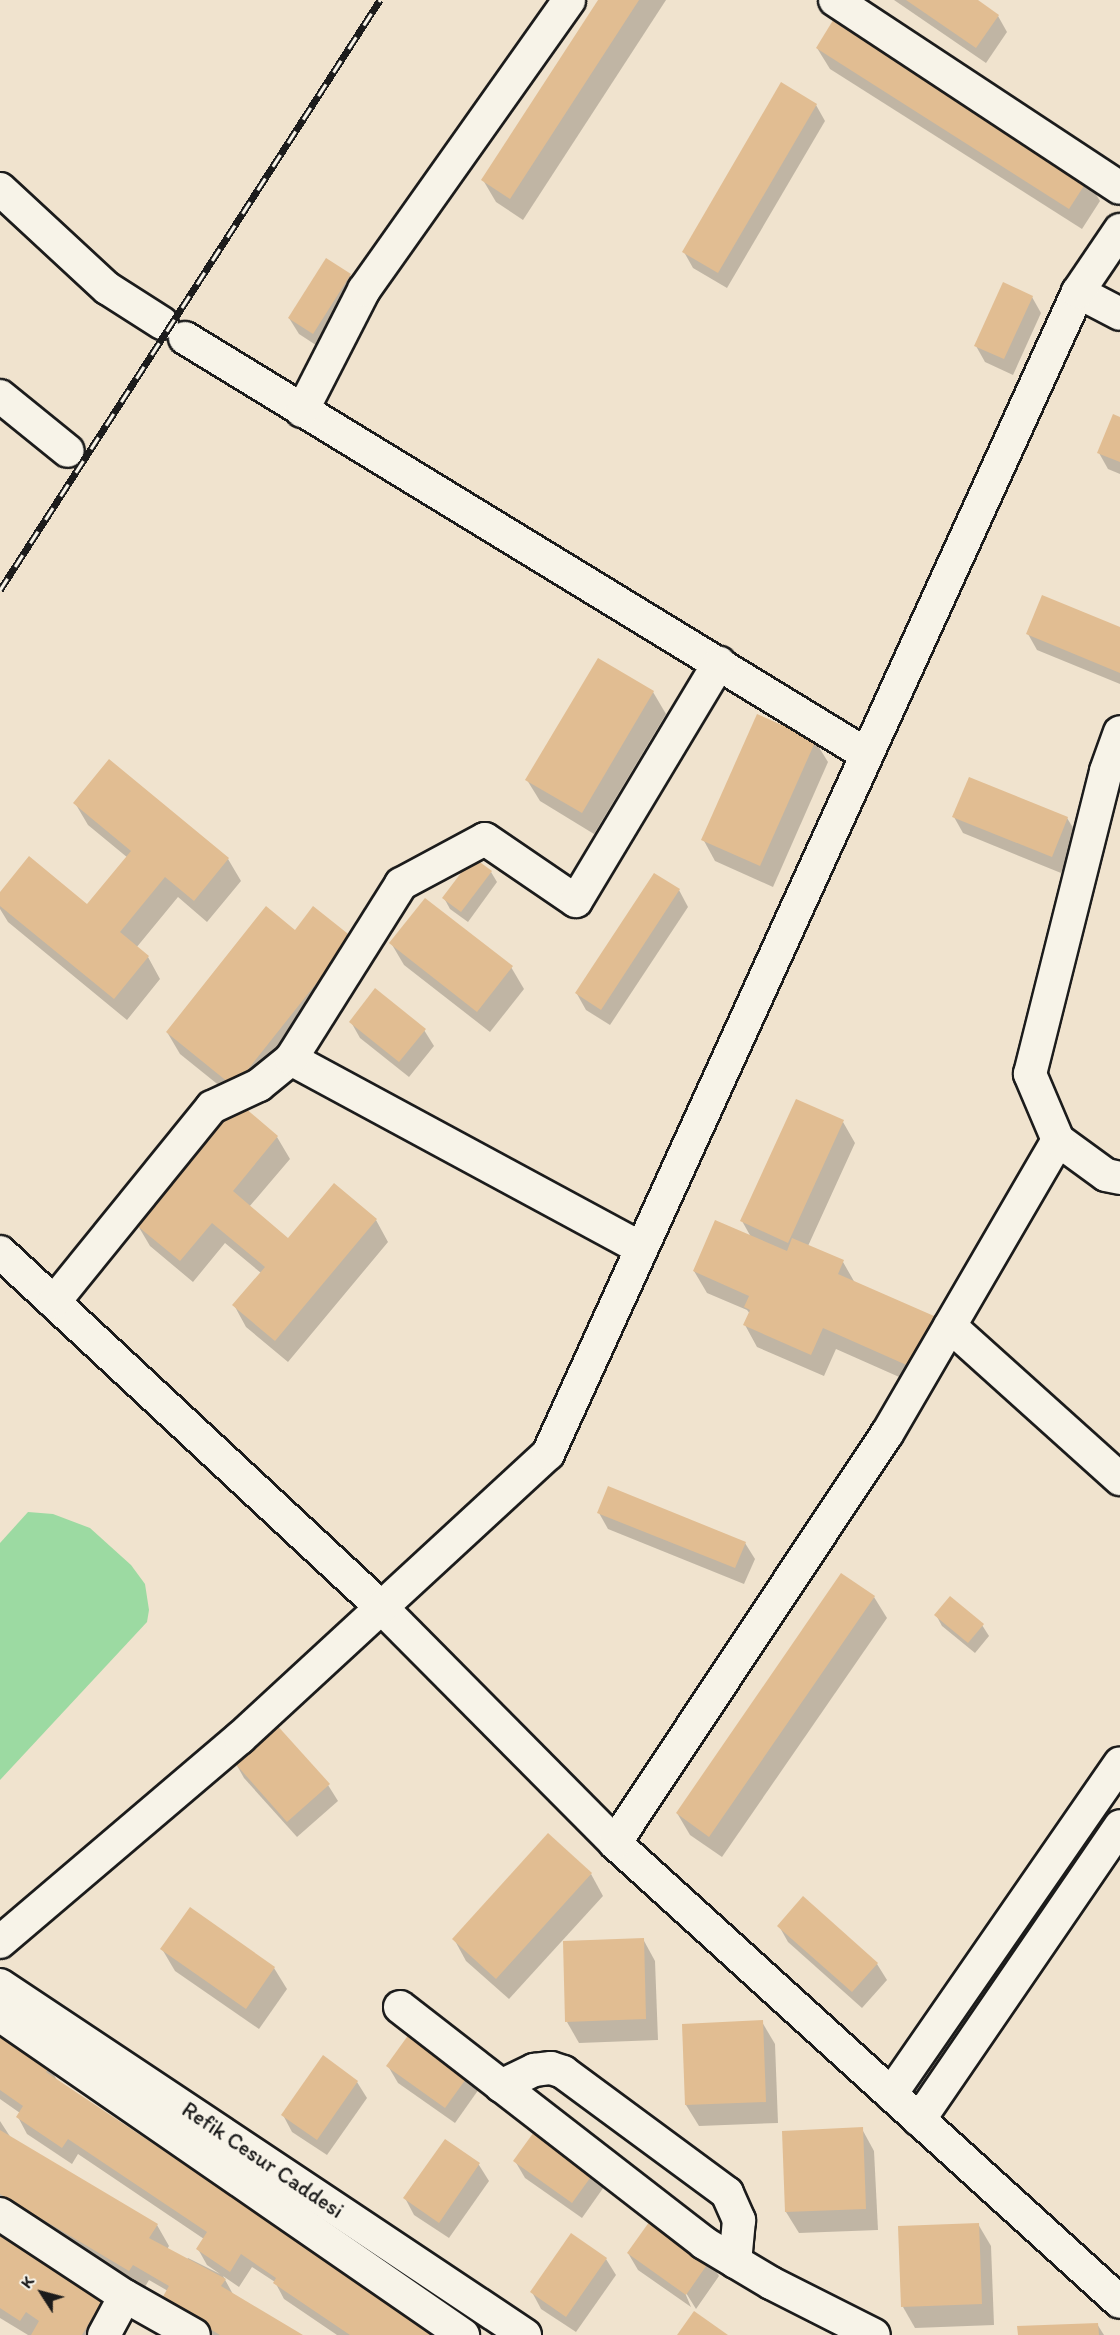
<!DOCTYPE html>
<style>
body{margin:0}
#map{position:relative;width:1120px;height:2335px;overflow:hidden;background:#f0e3ce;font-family:Itim,sans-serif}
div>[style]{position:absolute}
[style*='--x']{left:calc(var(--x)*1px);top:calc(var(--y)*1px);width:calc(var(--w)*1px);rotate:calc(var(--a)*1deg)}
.green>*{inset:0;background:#9cdaa2}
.shadow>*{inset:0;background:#0003}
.building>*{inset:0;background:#e1bd92}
.roads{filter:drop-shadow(2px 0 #1c1c1c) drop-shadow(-2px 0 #1c1c1c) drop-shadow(0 2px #1c1c1c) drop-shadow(0 -2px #1c1c1c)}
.minor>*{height:32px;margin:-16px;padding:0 16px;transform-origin:16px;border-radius:16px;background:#f7f3e8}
.rail>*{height:7px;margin-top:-3.5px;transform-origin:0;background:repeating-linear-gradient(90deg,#f7f3e8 0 14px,#1c1c1c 0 28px);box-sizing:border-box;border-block:2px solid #1c1c1c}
span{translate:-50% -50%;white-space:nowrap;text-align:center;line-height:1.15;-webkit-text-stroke:5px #f7f3e8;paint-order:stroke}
.street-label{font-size:22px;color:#1c1c1c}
.north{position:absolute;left:12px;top:2263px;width:60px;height:60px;-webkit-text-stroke:4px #f7f3e8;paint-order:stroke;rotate:306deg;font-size:16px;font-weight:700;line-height:24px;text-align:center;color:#1c1c1c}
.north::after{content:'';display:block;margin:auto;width:21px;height:27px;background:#1c1c1c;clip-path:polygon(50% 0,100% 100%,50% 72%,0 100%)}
</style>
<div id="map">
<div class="green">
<i style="clip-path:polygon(28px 1512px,53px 1514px,90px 1528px,131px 1565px,145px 1584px,149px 1610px,147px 1622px,0 1780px,0 1543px)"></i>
</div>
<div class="shadow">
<i style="clip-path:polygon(600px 0,666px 0,523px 220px,496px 202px,483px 180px)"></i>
<i style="clip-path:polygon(894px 0,975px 0,998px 16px,1007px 32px,986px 63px)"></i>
<i style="clip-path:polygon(817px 48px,1087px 179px,1100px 201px,1082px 229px,830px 69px)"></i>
<i style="clip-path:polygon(816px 105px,825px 121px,727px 288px,693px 268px,684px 252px)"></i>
<i style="clip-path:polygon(350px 275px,359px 291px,322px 349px,299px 334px,289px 318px)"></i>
<i style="clip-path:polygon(1032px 297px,1041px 313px,1013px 375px,985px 362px,976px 346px)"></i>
<i style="clip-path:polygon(1120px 419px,1120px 474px,1108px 469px,1099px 453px)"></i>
<i style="clip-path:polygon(1120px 629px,1120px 684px,1037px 650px,1028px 634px)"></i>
<i style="clip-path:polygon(653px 692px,666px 714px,594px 834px,540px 801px,527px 780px)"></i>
<i style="clip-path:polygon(815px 741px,828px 762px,773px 887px,715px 861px,703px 839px)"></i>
<i style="clip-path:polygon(110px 762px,228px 859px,241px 881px,207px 922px,178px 897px,136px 948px,148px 957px,160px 979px,127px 1020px,8px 922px,0 909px,0 894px,87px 906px,128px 858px,88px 825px,75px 803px)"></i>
<i style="clip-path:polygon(954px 817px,1067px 818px,1077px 834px,1061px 873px,963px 833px)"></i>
<i style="clip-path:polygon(491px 872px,497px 882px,468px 922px,450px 909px,444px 898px)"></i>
<i style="clip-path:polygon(679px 890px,688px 907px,610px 1025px,586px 1010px,577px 994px)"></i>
<i style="clip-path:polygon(300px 936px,356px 942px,247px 1108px,180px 1054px,167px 1032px)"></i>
<i style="clip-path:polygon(391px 943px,511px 967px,524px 989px,490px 1032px,404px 965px)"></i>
<i style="clip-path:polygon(351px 1022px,424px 1030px,434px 1046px,409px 1077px,360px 1038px)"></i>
<i style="clip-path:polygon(238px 1104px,277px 1137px,290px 1159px,249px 1207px,288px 1240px,376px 1220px,388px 1242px,288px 1362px,246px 1327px,234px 1305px,261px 1273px,225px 1243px,193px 1282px,150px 1246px,137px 1224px)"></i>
<i style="clip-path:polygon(843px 1122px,855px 1143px,808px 1246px,843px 1262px,855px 1283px,933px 1317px,946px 1339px,924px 1388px,836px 1349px,824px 1376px,757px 1347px,745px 1325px,750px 1314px,747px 1310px,707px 1293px,694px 1271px,751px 1237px,742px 1221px)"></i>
<i style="clip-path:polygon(599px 1513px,745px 1543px,755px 1559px,744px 1584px,608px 1529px)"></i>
<i style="clip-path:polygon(874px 1597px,887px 1618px,722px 1857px,690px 1835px,677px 1813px)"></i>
<i style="clip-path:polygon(936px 1615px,982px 1625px,989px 1636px,975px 1653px,942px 1626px)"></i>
<i style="clip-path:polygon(235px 1762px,328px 1785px,338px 1801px,297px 1837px,244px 1778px)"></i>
<i style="clip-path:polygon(591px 1874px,603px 1896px,509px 1999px,466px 1961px,454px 1939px)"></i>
<i style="clip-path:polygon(779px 1926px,877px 1964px,887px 1980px,862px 2008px,788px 1942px)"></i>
<i style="clip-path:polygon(643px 1939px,655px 1961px,658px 2040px,579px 2043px,567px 2022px)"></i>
<i style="clip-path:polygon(162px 1949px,274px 1968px,287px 1989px,259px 2029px,175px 1971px)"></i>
<i style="clip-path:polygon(762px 2022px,775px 2044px,778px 2123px,699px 2126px,686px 2105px)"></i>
<i style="clip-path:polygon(0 2033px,49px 2066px,58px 2082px,436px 2335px,337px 2335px,284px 2299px,275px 2282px,252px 2267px,239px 2287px,223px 2276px,234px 2296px,300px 2335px,208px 2335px,168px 2291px,149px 2280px,142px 2292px,0 2208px,0 2121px,11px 2138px,157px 2225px,169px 2246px,166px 2251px,185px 2263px,188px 2258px,220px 2274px,207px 2265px,198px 2249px,204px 2239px,78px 2154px,72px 2164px,27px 2134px,18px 2117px,20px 2113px,0 2099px)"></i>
<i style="clip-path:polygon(388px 2066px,470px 2073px,479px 2089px,455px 2123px,398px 2083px)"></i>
<i style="clip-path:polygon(357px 2082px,367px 2098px,327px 2155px,292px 2132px,283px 2115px)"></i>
<i style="clip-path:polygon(539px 2127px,606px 2184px,582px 2218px,525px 2178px,515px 2161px)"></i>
<i style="clip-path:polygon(862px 2129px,874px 2151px,878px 2230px,799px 2233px,786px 2212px)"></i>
<i style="clip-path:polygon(445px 2141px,479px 2165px,489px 2181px,449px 2238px,414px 2215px,405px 2198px)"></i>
<i style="clip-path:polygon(978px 2224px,991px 2246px,994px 2325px,915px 2328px,903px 2307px)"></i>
<i style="clip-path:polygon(0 2236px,103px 2299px,113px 2316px,101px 2335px,28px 2335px,0 2318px)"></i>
<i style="clip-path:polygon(628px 2253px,710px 2260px,719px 2276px,696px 2309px,683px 2288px,691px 2307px,638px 2270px)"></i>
<i style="clip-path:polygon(606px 2259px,616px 2275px,576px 2332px,541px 2309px,532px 2292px)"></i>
<i style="clip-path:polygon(1097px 2324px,1104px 2335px,1019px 2335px)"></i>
</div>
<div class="building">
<i style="clip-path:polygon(598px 0,639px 0,510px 199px,481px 180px)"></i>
<i style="clip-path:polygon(906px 0,978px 0,999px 15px,976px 48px)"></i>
<i style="clip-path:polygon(835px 17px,1089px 178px,1069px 209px,816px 48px)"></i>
<i style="clip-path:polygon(781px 82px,817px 104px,718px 273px,682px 252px)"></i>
<i style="clip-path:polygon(326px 258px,351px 274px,313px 334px,288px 318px)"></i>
<i style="clip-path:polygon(1003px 282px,1033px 296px,1004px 359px,974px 346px)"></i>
<i style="clip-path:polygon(1113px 414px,1120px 417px,1120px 462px,1097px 453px)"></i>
<i style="clip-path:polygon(1042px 595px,1120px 627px,1120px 673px,1026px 634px)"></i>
<i style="clip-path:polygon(598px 658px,654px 691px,582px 813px,525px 780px)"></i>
<i style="clip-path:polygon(757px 714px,816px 740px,760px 866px,701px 840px)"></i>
<i style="clip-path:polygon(109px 759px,229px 858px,194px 901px,165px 877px,120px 932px,149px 956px,114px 999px,0 906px,0 892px,29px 856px,87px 904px,131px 851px,73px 803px)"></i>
<i style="clip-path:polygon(969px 777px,1068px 817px,1052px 857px,952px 817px)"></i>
<i style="clip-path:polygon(473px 857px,492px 871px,461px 912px,442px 898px)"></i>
<i style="clip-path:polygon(654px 873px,680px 889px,601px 1010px,575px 993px)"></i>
<i style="clip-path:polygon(425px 898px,513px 966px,477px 1012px,389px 943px)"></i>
<i style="clip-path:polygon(266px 906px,295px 930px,313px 906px,357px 941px,334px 961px,234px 1087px,166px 1032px)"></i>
<i style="clip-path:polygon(375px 988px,426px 1029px,399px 1062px,349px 1022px)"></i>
<i style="clip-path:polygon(796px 1099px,844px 1120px,788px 1243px,740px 1221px)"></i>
<i style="clip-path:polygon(238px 1102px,278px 1136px,233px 1191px,288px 1238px,334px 1183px,377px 1219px,275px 1341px,232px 1305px,265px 1267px,212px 1223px,180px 1261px,135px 1224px)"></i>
<i style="clip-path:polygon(715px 1220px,787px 1251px,792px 1238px,844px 1260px,838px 1274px,934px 1316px,911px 1367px,823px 1328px,811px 1355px,743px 1325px,750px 1310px,744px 1307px,749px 1296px,693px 1271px)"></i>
<i style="clip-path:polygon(608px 1486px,746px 1542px,735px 1568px,597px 1513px)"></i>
<i style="clip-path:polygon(841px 1573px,875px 1596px,709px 1837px,676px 1813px)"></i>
<i style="clip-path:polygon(950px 1596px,984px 1624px,968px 1643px,934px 1615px)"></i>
<i style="clip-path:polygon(275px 1723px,330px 1784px,287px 1822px,233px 1761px)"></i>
<i style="clip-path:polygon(548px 1833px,592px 1873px,496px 1979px,452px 1939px)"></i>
<i style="clip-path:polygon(803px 1896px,878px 1963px,852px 1992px,777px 1926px)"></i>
<i style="clip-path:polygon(190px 1907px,275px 1967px,246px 2009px,160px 1949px)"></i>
<i style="clip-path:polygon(644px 1938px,646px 2019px,565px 2022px,563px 1941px)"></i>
<i style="clip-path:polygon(763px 2020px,766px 2102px,685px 2105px,682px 2024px)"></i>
<i style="clip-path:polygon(412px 2030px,471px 2072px,445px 2108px,386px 2066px)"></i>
<i style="clip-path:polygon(0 2031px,51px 2065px,46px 2072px,439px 2335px,350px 2335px,273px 2283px,276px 2278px,241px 2254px,230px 2272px,196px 2249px,207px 2232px,68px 2139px,62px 2148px,16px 2117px,23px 2106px,0 2090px)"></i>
<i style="clip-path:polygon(323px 2055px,358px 2081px,317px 2140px,281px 2115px)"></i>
<i style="clip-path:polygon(539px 2125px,598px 2167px,572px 2203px,513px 2161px)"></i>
<i style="clip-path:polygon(863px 2127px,866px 2209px,785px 2212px,782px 2131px)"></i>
<i style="clip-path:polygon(0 2130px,158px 2224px,149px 2238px,226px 2279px,221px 2286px,303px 2335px,220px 2335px,161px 2300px,169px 2286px,133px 2265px,129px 2271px,0 2194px)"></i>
<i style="clip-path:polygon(445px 2139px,480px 2163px,439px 2223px,403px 2198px)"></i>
<i style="clip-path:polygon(652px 2218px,711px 2259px,686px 2295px,627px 2253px)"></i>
<i style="clip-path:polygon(979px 2223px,982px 2304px,901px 2307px,898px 2226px)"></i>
<i style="clip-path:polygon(571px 2233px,607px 2258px,566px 2317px,530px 2292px)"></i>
<i style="clip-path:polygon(0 2234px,104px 2298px,82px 2335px,31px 2335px,39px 2321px,26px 2312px,20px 2321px,0 2308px)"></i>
<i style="clip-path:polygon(694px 2311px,728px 2335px,677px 2335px)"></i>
<i style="clip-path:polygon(1098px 2323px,1099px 2335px,1018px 2335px,1017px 2326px)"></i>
</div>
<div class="roads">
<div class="minor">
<i style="--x:835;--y:0;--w:341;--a:33.4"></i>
<i style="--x:0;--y:189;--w:146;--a:42.8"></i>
<i style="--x:107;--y:288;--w:65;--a:32.5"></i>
<i style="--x:1078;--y:292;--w:47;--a:27.6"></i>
<i style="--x:185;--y:338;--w:796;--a:31.43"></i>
<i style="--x:0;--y:396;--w:87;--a:39"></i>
<i style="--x:302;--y:411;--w:136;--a:-62.9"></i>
<i style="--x:364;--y:290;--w:355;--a:-54.7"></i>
<i style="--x:291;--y:1059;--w:398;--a:28.4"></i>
<i style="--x:1058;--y:1140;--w:59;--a:36.1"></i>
<i style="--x:1106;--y:1175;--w:14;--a:12"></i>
<i style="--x:0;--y:1252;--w:522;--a:42.98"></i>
<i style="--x:382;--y:1608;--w:331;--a:45.2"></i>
<i style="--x:615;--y:1843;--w:682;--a:42.27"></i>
<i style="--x:54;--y:1302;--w:251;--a:-51"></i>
<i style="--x:212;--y:1107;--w:52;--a:-25.1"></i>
<i style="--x:259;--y:1085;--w:41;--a:-39.1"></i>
<i style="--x:291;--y:1059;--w:207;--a:-57.8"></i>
<i style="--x:401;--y:884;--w:95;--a:-28.2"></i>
<i style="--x:485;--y:839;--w:110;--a:34.3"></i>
<i style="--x:576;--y:901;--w:278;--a:-59"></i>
<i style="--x:950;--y:1326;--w:229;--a:42"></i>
<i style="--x:615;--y:1843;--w:491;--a:-56.4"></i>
<i style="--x:887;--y:1434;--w:340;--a:-59.8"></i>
<i style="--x:1058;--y:1140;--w:72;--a:-113"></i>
<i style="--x:1030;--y:1074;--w:312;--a:-75.9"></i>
<i style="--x:1106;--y:771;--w:41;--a:-70.3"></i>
<i style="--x:0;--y:1942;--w:315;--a:-40.4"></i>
<i style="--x:240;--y:1738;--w:419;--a:-42.7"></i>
<i style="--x:548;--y:1454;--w:1277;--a:-65.48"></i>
<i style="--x:1078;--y:292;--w:75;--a:-55.9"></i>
<i style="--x:0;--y:1985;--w:631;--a:33.69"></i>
<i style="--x:400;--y:2007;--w:385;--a:37.8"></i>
<i style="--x:704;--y:2243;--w:78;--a:30.8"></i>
<i style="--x:771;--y:2283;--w:115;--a:26.8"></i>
<i style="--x:0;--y:2015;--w:563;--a:34.65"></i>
<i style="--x:501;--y:2086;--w:37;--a:-26"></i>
<i style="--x:534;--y:2070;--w:17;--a:-7"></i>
<i style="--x:551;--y:2068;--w:13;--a:18"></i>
<i style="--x:563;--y:2072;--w:204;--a:36.4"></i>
<i style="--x:727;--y:2193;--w:30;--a:66"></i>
<i style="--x:739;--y:2220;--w:42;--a:95.4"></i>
<i style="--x:891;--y:2094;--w:402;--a:-55.3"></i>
<i style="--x:919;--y:2120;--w:356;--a:-55.6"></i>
<i style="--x:0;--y:2214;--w:149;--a:33.3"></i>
<i style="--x:125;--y:2296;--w:79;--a:29.5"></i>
<i style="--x:104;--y:2335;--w:44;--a:-61.7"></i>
</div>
</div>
<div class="rail">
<i style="--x:0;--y:590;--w:702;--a:-57.22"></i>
</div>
<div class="street-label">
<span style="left:263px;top:2160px;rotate:34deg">Refik Cesur Caddesi</span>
</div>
<div class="north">K</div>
</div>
